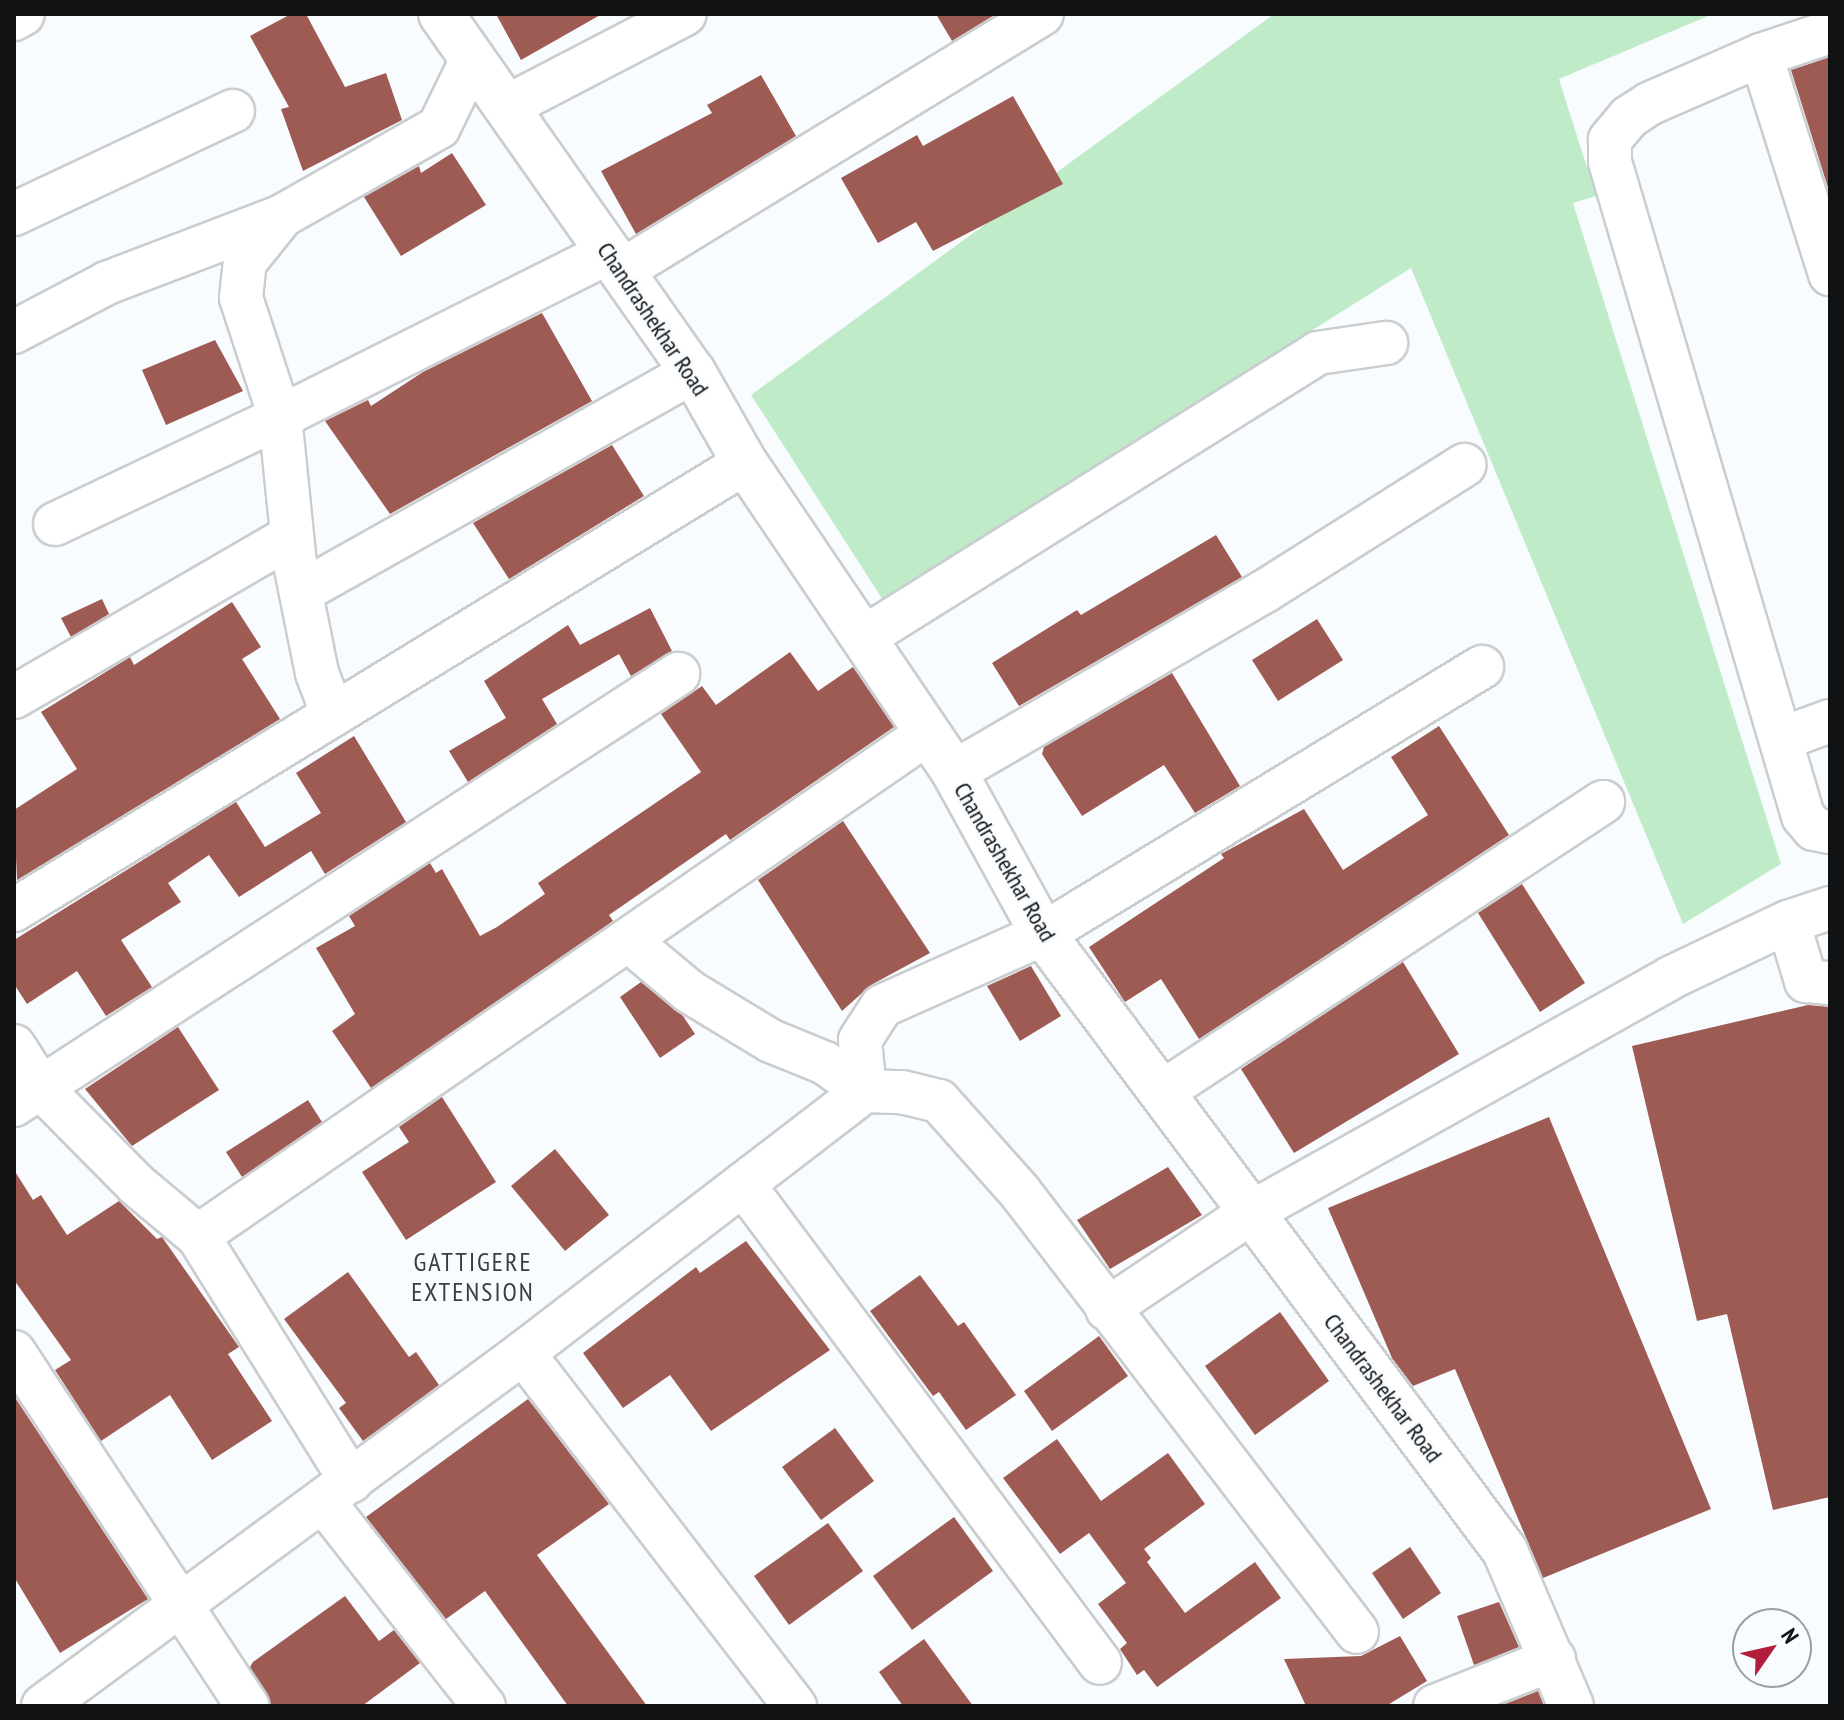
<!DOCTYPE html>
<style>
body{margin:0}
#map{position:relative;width:1844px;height:1720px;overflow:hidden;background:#f9fcff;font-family:"PT Sans Narrow",sans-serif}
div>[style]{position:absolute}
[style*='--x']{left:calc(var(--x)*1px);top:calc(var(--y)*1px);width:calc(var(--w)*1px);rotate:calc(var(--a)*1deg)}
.green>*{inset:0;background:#bfebc8}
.building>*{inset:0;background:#9e5b54}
.roads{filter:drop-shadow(2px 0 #cacdd0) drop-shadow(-2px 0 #cacdd0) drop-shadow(0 2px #cacdd0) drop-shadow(0 -2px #cacdd0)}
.street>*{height:42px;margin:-21px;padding:0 21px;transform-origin:21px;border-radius:21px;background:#fff}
.secondary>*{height:44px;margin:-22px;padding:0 22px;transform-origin:22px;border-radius:22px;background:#fff}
span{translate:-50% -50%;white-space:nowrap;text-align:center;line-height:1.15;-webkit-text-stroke:6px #f9fcff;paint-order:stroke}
.street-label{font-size:24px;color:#101112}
.neighbourhood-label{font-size:26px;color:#3b3e40;letter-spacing:2px}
.frame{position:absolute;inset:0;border:16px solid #101112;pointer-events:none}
.north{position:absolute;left:1732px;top:1608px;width:80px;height:80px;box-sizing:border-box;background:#f9fcff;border:2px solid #9c9ea0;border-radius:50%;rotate:56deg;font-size:22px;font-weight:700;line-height:32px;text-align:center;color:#101112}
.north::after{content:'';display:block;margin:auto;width:28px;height:36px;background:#b11d3a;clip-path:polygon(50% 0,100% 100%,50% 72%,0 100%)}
</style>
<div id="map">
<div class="green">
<i style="clip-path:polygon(1274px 14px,1713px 14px,1559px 79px,1596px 196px,1573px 203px,1781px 864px,1683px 924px,1411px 268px,883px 600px,751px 395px)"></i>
</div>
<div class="building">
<i style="clip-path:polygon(291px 14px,306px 14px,345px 87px,386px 73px,402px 120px,303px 171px,281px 109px,289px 107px,250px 36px)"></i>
<i style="clip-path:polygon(496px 14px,602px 14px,521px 60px)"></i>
<i style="clip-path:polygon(936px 14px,996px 14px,952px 41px)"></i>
<i style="clip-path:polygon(1830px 57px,1830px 194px,1791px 70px)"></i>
<i style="clip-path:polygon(761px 75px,796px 136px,636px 234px,601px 171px,712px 113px,707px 105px)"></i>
<i style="clip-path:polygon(1013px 96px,1063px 184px,933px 251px,916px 222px,878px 243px,841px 178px,917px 135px,923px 146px)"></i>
<i style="clip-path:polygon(452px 153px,486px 205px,401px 256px,364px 197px,419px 166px,421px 173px)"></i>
<i style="clip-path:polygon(542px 313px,592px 401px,390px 514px,325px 421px,368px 400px,371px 406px,423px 372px)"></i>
<i style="clip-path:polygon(215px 340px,243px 391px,166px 425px,142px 370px)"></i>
<i style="clip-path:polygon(612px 445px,644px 496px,509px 579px,473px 523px)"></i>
<i style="clip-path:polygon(1216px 535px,1242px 577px,1019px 706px,992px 663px,1077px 610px,1081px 615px)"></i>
<i style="clip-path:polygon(102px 599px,109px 614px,71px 637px,61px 618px)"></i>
<i style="clip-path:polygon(232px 602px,261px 647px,242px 659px,280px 719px,17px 880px,14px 810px,77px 769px,41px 712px,130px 657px,134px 665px)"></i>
<i style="clip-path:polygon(650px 608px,672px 651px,631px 676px,619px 654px,542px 699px,557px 724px,468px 782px,449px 751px,506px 718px,484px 681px,568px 625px,580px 645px)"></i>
<i style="clip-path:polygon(1317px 619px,1343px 660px,1278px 701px,1252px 660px)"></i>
<i style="clip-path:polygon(790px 652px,818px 691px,853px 667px,894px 727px,730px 840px,726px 834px,609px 915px,613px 921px,371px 1088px,332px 1031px,355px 1014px,316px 948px,355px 926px,349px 916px,430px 863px,436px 873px,442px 869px,480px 936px,497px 927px,545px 894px,538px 883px,701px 772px,661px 714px,702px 686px,716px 705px)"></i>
<i style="clip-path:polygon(1172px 673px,1240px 786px,1195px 813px,1164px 765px,1082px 816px,1042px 754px,1044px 747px)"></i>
<i style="clip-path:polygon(1439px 726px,1509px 835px,1199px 1039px,1161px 979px,1125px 1002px,1089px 947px,1224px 858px,1221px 854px,1304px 809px,1343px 870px,1428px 815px,1391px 757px)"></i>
<i style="clip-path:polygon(354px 736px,406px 822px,325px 874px,311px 851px,239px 897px,209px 855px,168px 883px,181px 902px,121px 940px,152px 987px,106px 1016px,77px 971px,27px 1004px,14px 984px,14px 940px,236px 802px,265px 847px,321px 813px,296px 773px)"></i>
<i style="clip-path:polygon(843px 821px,930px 953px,871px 985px,842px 1011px,758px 880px)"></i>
<i style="clip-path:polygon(1522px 884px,1585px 983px,1540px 1012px,1478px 913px)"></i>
<i style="clip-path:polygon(1403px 962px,1459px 1054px,1294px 1153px,1241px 1069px)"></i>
<i style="clip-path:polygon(1031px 966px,1061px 1016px,1020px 1041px,987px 986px)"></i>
<i style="clip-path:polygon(641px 982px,683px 1016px,695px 1034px,660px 1058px,620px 997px)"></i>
<i style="clip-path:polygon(1808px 1005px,1830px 1007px,1830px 1497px,1773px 1510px,1727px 1314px,1697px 1321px,1632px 1046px)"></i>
<i style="clip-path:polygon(178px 1027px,219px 1090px,132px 1146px,85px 1089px)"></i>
<i style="clip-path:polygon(442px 1097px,496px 1182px,406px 1240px,362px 1172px,409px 1142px,399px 1127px)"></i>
<i style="clip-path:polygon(308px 1100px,322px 1122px,242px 1177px,226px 1152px)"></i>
<i style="clip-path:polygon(1549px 1117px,1711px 1509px,1543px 1578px,1455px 1369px,1413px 1386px,1392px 1358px,1328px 1208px)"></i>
<i style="clip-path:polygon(555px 1149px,609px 1215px,565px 1251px,511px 1186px)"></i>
<i style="clip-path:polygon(1168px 1167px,1202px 1215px,1110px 1269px,1077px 1220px)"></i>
<i style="clip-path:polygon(14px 1170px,33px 1200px,41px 1195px,67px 1235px,119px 1201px,157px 1239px,162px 1237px,239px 1347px,228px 1354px,272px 1421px,212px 1460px,170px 1395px,101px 1441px,55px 1370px,71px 1360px,14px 1280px)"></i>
<i style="clip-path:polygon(746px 1241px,830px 1350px,711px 1431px,670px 1375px,623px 1408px,583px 1353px,696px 1267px,700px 1273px)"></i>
<i style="clip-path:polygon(348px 1272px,409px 1357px,416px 1352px,439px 1385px,363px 1441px,339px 1408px,346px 1403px,284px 1319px)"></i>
<i style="clip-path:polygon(920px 1275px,958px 1326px,964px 1322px,1016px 1395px,966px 1430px,939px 1392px,933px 1396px,870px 1311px)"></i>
<i style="clip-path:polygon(1280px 1312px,1329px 1381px,1255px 1435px,1205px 1366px)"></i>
<i style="clip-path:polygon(1099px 1336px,1128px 1376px,1052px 1431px,1024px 1391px)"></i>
<i style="clip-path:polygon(14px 1396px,148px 1599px,60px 1653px,14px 1577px)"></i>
<i style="clip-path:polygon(528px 1399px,609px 1504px,537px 1555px,647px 1706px,568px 1706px,485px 1591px,446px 1619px,366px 1517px)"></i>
<i style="clip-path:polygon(835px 1428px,874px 1481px,821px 1520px,782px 1467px)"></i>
<i style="clip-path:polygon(1057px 1439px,1101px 1501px,1168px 1453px,1205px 1504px,1144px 1549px,1151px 1558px,1147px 1562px,1185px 1613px,1255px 1562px,1281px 1598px,1157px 1687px,1144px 1670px,1137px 1675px,1120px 1649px,1127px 1643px,1098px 1604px,1126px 1583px,1089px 1533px,1060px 1554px,1003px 1478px)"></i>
<i style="clip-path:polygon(954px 1517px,993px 1571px,912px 1630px,873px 1576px)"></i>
<i style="clip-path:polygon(828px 1523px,863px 1571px,789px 1625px,754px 1576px)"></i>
<i style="clip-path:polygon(1410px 1547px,1441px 1593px,1403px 1619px,1372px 1573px)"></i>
<i style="clip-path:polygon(345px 1596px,379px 1641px,394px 1630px,420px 1663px,362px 1706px,271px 1706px,250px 1667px,253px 1662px)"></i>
<i style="clip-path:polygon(1499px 1602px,1519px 1647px,1474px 1665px,1457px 1616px)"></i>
<i style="clip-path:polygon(1400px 1636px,1427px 1681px,1386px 1706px,1306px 1706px,1284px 1659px,1361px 1656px)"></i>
<i style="clip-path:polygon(924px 1639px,973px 1706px,903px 1706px,879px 1672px)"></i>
<i style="clip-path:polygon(1538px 1691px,1544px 1706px,1500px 1706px)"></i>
</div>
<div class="roads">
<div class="street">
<i style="--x:14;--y:19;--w:10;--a:-29"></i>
<i style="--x:1830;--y:32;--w:73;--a:161.6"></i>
<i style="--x:1761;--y:55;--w:122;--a:156.4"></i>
<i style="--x:1649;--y:104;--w:24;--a:147"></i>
<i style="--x:1629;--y:117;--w:30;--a:130"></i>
<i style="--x:1610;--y:140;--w:22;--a:90"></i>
<i style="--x:1610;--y:162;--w:682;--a:73.56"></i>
<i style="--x:1803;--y:816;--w:17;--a:50"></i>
<i style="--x:1814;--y:829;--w:16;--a:11"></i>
<i style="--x:1761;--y:55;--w:230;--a:72.5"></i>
<i style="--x:510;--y:105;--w:197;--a:-27.5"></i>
<i style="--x:14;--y:214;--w:242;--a:-25.2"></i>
<i style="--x:621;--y:271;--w:493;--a:-31.4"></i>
<i style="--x:14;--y:332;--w:105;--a:-27.8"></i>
<i style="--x:107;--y:283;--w:187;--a:-20.9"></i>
<i style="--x:55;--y:524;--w:249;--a:-25.4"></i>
<i style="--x:280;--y:417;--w:125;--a:-108.1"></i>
<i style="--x:241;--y:298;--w:36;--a:-84"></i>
<i style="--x:245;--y:262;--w:59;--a:-51.2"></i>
<i style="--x:282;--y:216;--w:180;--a:-29.5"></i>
<i style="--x:439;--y:127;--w:76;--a:-64.1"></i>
<i style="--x:301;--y:592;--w:450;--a:-29.3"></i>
<i style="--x:863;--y:638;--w:537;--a:-32.06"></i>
<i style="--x:1318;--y:353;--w:69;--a:-8.4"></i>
<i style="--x:14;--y:697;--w:321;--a:-30.1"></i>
<i style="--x:333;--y:715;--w:45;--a:-110.9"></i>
<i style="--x:317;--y:673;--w:111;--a:-101.4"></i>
<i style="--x:295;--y:564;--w:148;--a:-95.8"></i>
<i style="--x:280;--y:417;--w:367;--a:-26.6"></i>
<i style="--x:1781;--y:739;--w:52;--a:-20.2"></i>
<i style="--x:954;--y:772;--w:360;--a:-30.2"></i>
<i style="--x:1265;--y:591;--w:236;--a:-32.3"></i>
<i style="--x:14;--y:910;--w:857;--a:-31.45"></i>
<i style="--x:1788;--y:922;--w:62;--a:73"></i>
<i style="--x:1806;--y:981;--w:24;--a:5"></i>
<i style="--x:629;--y:941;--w:80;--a:39.9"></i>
<i style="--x:690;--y:992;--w:95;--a:31.2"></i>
<i style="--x:771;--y:1041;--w:58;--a:22.2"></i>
<i style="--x:825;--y:1063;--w:49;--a:35"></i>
<i style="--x:865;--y:1091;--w:37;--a:2"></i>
<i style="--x:902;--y:1092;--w:38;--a:14"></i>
<i style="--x:939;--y:1101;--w:122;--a:48.3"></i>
<i style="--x:1020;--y:1192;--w:554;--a:52.55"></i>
<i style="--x:14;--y:1046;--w:50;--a:57.3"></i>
<i style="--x:41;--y:1088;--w:136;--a:45.3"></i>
<i style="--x:137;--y:1185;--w:80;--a:39.9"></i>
<i style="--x:198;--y:1236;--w:289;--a:58"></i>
<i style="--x:1162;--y:1092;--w:528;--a:-33.33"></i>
<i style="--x:14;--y:1105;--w:792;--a:-32.99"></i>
<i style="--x:743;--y:1184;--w:597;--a:53.3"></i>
<i style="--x:198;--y:1236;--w:887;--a:-34.57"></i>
<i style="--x:1107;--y:1309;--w:174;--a:-33.8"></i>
<i style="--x:1252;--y:1212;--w:479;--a:-29.2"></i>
<i style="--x:1670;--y:978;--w:131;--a:-25.4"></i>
<i style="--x:1788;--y:922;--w:44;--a:-18.4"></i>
<i style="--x:14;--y:1352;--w:424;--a:56.6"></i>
<i style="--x:523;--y:1353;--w:446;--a:52.4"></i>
<i style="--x:323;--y:1501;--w:261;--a:51.9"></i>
<i style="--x:43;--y:1706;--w:596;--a:-36.33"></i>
<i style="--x:523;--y:1353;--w:431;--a:-37.5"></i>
<i style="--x:865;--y:1091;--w:51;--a:-95.6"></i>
<i style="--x:860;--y:1040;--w:40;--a:-57.1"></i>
<i style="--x:882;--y:1006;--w:176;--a:-24.1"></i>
<i style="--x:1043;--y:934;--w:514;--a:-31.31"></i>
<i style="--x:1435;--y:1706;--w:128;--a:-21.6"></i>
</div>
<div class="secondary">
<i style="--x:441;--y:14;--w:438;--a:54.9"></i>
<i style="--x:693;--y:372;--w:105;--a:60.3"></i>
<i style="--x:745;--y:463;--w:373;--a:55.9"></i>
<i style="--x:954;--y:772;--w:185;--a:61.2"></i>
<i style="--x:1043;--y:934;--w:771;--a:53.17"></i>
<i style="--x:1505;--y:1551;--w:168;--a:66.9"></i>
</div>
</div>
<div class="street-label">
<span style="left:653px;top:319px;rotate:56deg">Chandrashekhar Road</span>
<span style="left:1005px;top:862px;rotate:60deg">Chandrashekhar Road</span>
<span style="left:1383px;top:1388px;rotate:53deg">Chandrashekhar Road</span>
</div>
<div class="neighbourhood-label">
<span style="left:473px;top:1277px">GATTIGERE<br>EXTENSION</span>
</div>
<div class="frame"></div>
<div class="north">N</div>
</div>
